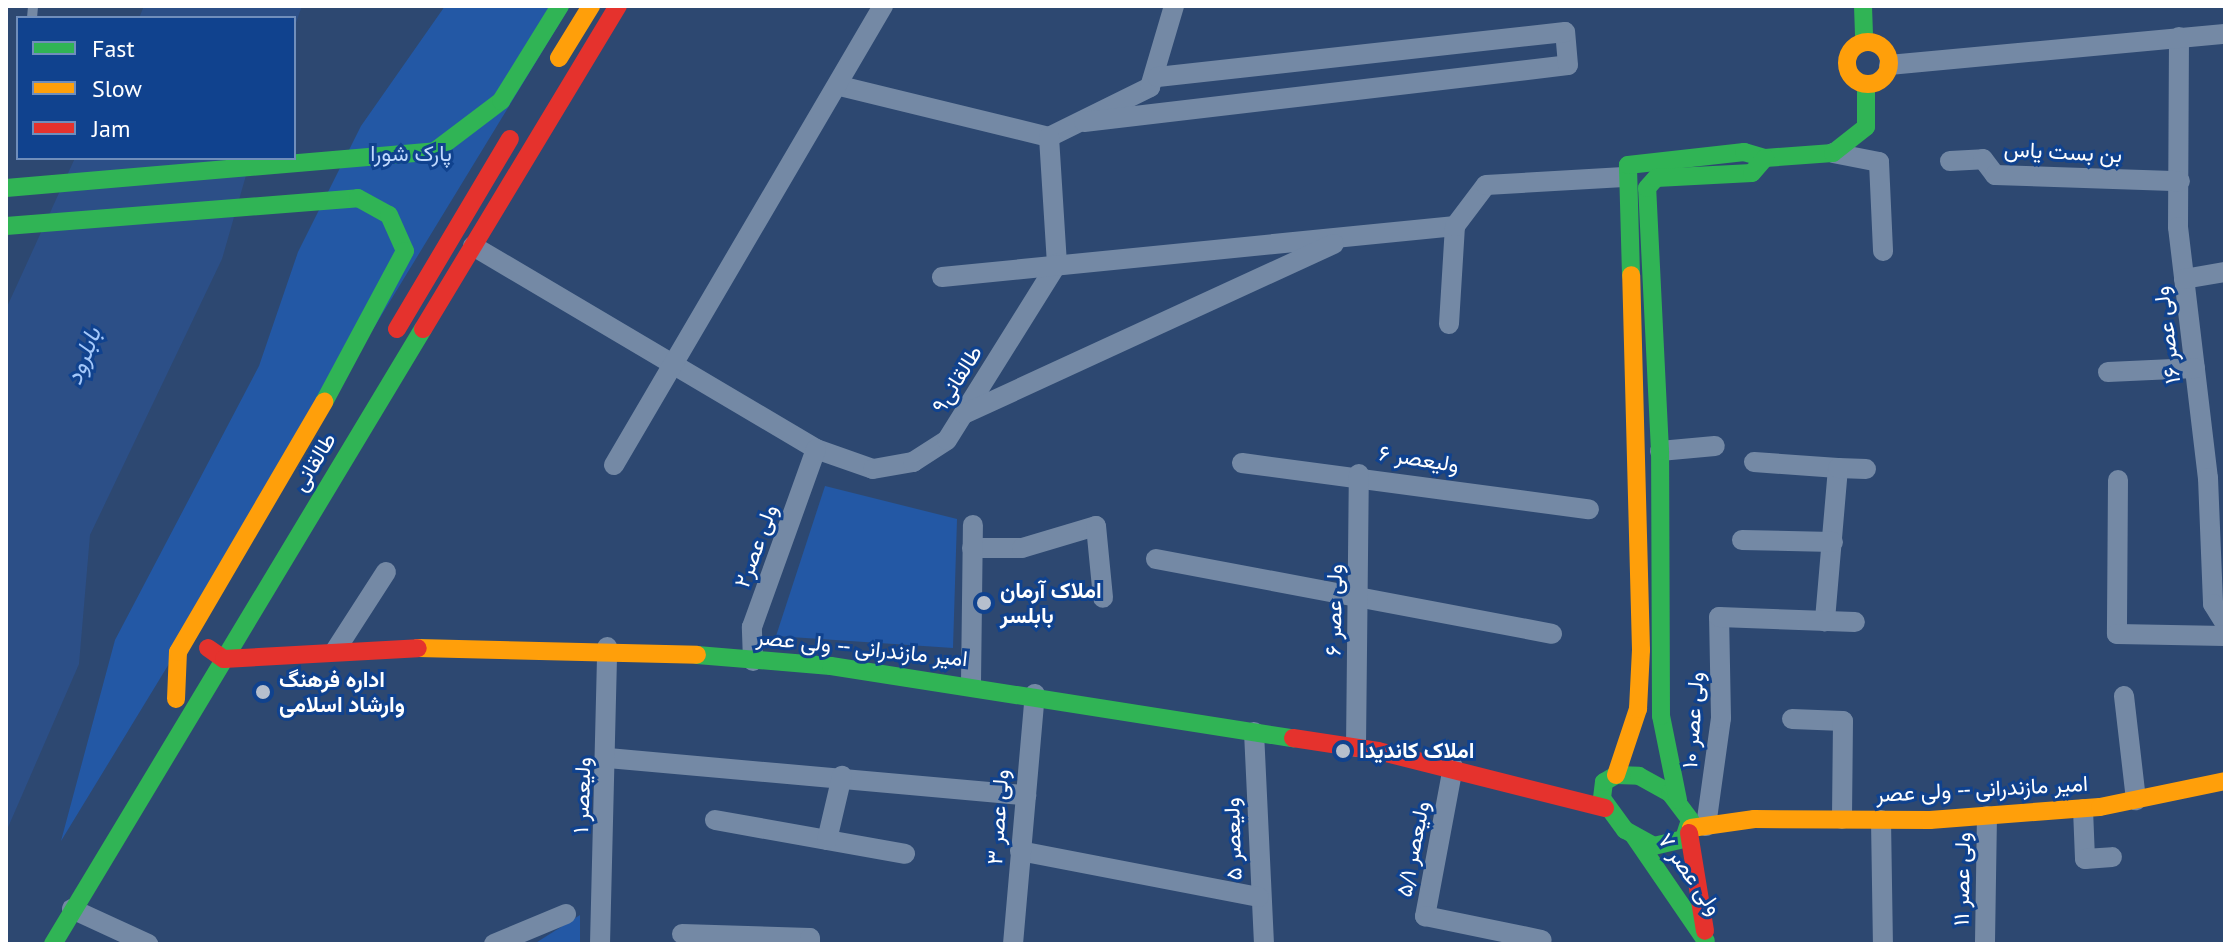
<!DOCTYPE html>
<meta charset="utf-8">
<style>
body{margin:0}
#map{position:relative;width:2231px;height:950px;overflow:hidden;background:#2d4871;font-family:"PT Sans",Vazirmatn,sans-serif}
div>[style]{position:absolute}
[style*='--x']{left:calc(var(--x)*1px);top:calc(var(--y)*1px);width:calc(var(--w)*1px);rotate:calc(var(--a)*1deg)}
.green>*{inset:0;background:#2358a5}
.water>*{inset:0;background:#2c4f87}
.lane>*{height:10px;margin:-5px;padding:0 5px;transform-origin:5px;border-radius:5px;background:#7489a5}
.street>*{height:20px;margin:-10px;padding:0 10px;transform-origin:10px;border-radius:10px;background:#7489a5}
.fast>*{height:18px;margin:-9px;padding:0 9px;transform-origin:9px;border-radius:9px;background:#30b455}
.slow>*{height:18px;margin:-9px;padding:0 9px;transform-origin:9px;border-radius:9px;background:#ff9f0a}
.slow>.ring{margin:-9px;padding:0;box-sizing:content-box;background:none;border:18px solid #ff9f0a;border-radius:50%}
.jam>*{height:18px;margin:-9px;padding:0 9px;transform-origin:9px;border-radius:9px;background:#e5322d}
.dots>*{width:22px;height:22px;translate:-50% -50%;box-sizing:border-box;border:4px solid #10428e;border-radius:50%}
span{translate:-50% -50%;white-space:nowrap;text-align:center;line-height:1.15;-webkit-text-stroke:6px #10428e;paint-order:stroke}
.street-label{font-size:22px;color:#fff}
.park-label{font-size:22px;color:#c0d9fd}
.poi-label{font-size:22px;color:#fff;font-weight:700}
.left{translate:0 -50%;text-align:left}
.water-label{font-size:24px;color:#a4c8fa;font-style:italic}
.frame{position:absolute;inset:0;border:8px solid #fff;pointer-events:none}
.legend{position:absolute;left:16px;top:16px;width:280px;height:144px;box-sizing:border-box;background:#10428e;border:2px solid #708ebb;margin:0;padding:10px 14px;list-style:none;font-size:24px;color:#fff}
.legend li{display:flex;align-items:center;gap:16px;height:40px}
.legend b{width:40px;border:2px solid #708ebb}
</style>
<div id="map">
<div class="green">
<i style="clip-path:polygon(445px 6px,570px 6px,61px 841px,115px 640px,259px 366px,298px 252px,361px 126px)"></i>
<i style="clip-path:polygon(825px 486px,957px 519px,953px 648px,776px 636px)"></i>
<i style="clip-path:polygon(580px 915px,580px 944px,534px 944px)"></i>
</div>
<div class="water">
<i style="clip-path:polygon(144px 6px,302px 6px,294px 28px,294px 18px,139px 18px)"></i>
<i style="clip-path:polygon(75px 158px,251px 158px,222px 259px,90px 535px,79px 664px,6px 832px,6px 309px)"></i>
</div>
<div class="lane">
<i style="--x:32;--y:18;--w:12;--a:-85"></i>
</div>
<div class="street">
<i style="--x:2179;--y:37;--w:190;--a:90.3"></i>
<i style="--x:2178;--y:227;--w:253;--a:83.2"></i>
<i style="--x:2208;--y:478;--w:126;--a:87.7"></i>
<i style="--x:2213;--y:604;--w:22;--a:58"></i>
<i style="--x:1889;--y:65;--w:337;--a:-5.3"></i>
<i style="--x:840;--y:86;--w:215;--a:13.7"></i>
<i style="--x:1049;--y:137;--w:113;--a:-26.3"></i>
<i style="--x:1150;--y:87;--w:84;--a:-73.5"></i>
<i style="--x:1084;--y:122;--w:487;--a:-6.7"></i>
<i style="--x:1568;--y:65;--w:33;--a:-95"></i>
<i style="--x:1565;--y:32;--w:410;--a:173.7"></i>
<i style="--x:1049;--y:137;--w:127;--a:86.4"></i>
<i style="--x:1833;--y:153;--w:47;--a:11.1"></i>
<i style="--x:1879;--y:162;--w:89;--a:87.4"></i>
<i style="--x:1950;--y:161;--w:33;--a:-3"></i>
<i style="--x:1983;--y:159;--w:20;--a:53"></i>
<i style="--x:1995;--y:175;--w:185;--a:1.9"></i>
<i style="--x:473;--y:246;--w:399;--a:30.6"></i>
<i style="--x:816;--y:449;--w:60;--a:19.3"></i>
<i style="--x:873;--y:469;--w:41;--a:-9.9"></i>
<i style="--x:913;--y:462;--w:40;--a:-32.9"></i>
<i style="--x:947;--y:440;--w:208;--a:-58"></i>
<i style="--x:942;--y:277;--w:516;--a:-5.68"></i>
<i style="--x:2184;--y:279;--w:42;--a:-9.7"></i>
<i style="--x:1449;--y:324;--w:98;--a:-86.5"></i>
<i style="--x:1455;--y:226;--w:51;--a:-52.9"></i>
<i style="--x:1486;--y:185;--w:138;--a:-3.3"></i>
<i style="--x:2108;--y:372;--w:87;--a:-2.6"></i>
<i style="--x:964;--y:414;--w:407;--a:-24.7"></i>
<i style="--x:1660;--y:451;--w:55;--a:-5.2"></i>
<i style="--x:1754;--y:462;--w:84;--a:4.1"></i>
<i style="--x:1838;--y:468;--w:154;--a:94.9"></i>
<i style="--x:1242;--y:463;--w:350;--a:7.6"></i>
<i style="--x:614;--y:465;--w:532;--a:-59.63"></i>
<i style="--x:1838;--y:468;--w:28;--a:2"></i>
<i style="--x:2118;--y:480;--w:154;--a:90.4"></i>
<i style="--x:2117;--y:634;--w:108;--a:1.1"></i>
<i style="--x:1742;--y:540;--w:91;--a:1.3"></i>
<i style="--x:972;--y:548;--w:50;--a:0"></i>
<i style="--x:1022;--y:548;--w:77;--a:-16.6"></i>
<i style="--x:1096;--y:526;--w:72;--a:84.4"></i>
<i style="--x:1156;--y:559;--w:403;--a:10.7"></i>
<i style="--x:335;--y:651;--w:94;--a:-57.2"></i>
<i style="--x:753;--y:661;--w:34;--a:-92"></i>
<i style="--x:752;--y:627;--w:189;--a:-70.2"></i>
<i style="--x:971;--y:683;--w:158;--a:-89.3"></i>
<i style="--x:2124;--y:696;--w:105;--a:83.4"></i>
<i style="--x:1792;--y:719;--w:51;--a:2.2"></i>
<i style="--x:1843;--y:721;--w:98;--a:90.6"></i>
<i style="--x:1254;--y:732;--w:212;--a:87.3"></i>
<i style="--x:1356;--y:747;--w:273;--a:-89.4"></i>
<i style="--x:608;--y:758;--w:420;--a:5.1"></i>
<i style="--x:1453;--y:767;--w:152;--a:100.6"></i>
<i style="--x:1425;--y:916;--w:119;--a:11.6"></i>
<i style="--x:2083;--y:809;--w:50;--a:87.7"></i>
<i style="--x:2085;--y:859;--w:27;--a:-4"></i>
<i style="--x:715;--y:820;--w:193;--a:10.1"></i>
<i style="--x:1881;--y:820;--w:124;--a:89.1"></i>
<i style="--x:1706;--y:826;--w:109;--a:-82.1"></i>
<i style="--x:1721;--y:718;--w:101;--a:-91.1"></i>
<i style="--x:1719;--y:617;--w:136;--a:2.1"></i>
<i style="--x:827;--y:840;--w:66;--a:-76.8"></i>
<i style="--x:1020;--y:851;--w:243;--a:10.9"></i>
<i style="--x:72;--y:909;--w:84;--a:24.7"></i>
<i style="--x:682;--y:934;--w:128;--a:1.8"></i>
<i style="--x:810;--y:938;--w:6;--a:90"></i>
<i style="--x:1985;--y:942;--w:126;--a:-89.1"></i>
<i style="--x:494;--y:944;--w:78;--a:-22.6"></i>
<i style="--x:600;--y:944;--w:297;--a:-88.6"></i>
<i style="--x:1013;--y:944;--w:251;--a:-85"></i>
</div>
<div class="fast">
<i style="--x:1863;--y:6;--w:36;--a:88"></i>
<i style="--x:6;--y:188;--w:431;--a:-4.9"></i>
<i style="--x:435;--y:151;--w:83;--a:-37.1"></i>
<i style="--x:501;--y:101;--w:112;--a:-58.2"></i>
<i style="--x:6;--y:226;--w:353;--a:-4.5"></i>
<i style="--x:358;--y:198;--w:35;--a:29"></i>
<i style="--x:389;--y:215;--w:39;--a:66"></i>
<i style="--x:405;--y:251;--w:171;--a:118.2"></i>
<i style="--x:1631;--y:275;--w:110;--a:-91.6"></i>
<i style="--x:1628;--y:165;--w:117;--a:-6.4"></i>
<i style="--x:1744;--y:152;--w:22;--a:16"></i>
<i style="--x:1765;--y:158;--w:68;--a:-4.2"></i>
<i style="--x:1833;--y:153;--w:42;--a:-38.2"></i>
<i style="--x:1866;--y:127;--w:43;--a:-90"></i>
<i style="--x:697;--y:655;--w:134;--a:4.7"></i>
<i style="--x:831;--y:666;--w:468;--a:8.9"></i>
<i style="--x:1616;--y:775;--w:23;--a:2"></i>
<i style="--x:1639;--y:776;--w:35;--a:29"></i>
<i style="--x:1670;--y:793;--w:34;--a:53"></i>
<i style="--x:1690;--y:820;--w:20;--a:108"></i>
<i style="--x:1684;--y:839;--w:31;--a:167"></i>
<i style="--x:1654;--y:846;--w:33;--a:-151"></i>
<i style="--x:1625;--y:830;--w:39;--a:-126"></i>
<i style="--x:1602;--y:798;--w:16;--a:-83"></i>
<i style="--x:1604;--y:782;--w:14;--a:-30"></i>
<i style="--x:1678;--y:800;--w:86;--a:-101.4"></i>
<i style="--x:1661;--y:716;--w:265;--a:-90.2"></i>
<i style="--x:1660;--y:451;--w:263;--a:-92.8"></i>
<i style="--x:1647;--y:188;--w:13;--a:-48"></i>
<i style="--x:1656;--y:178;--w:96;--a:-3"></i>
<i style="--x:1752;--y:173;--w:20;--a:-49"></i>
<i style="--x:1634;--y:836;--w:127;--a:55.6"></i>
<i style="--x:53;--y:944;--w:718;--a:-58.97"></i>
</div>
<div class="slow">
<i class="ring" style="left:1847px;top:42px;width:24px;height:24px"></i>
<i style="--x:559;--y:58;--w:61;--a:-58.4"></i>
<i style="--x:418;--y:648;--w:279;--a:1.4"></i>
<i style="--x:176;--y:699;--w:47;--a:-87.6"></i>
<i style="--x:178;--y:652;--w:290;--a:-59.7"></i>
<i style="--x:1616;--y:775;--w:70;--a:-71.6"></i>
<i style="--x:1638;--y:709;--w:59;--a:-87.1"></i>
<i style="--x:1641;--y:650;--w:375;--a:-91.5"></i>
<i style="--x:1691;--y:828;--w:64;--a:-8.1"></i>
<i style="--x:1754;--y:819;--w:176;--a:0.3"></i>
<i style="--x:1930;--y:820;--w:170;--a:-4.4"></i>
<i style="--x:2100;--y:807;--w:128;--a:-11.7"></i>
</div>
<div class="jam">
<i style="--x:397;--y:329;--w:221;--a:-59.3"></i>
<i style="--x:423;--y:329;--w:377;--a:-58.9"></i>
<i style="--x:208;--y:648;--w:19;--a:35"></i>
<i style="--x:224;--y:659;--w:194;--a:-3.2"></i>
<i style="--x:1293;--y:738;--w:86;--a:8.7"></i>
<i style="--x:1378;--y:751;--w:234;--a:14.1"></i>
<i style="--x:1689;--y:833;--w:99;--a:80.7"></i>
</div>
<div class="dots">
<i style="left:984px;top:603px;background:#b6bfcd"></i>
<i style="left:263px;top:692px;background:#b6bfcd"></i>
<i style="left:1343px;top:751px;background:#b6bfcd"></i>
</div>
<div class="street-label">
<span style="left:2063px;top:152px;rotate:3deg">بن بست یاس</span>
<span style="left:2167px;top:335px;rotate:-97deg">ولی عصر ۱۶</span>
<span style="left:957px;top:379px;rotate:-58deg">طالقانی۹</span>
<span style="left:1419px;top:459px;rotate:9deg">ولیعصر ۶</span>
<span style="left:314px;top:462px;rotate:-59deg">طالقانی</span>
<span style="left:756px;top:546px;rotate:-70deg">ولی عصر۲</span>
<span style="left:1334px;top:610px;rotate:-89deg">ولی عصر ۶</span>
<span style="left:862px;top:648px;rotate:6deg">امیر مازندرانی -- ولی عصر</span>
<span style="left:1693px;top:720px;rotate:-86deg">ولی عصر ۱۰</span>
<span style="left:1982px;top:789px;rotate:-3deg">امیر مازندرانی -- ولی عصر</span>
<span style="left:582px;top:795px;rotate:-88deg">ولیعصر ۱</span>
<span style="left:998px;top:817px;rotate:-86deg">ولی عصر ۳</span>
<span style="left:1233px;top:839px;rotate:-92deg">ولیعصر ۵</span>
<span style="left:1413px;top:849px;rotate:-79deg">ولیعصر ۵/۱</span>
<span style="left:1690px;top:874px;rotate:55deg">ولی عصر ۷</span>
<span style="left:1962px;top:879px;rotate:-89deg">ولی عصر ۱۱</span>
</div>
<div class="park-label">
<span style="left:411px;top:154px">پارک شورا</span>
</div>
<div class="poi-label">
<span class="left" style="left:1000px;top:603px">املاک آرمان<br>بابلسر</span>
<span class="left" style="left:279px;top:692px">اداره فرهنگ<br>وارشاد اسلامی</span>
<span class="left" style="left:1359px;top:751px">املاک کاندیدا</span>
</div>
<div class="water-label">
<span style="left:83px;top:356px;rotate:-69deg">بابلرود</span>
</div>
<div class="frame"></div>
<ul class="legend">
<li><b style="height:10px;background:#30b455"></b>Fast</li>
<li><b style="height:10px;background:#ff9f0a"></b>Slow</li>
<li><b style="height:10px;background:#e5322d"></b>Jam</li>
</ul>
</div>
